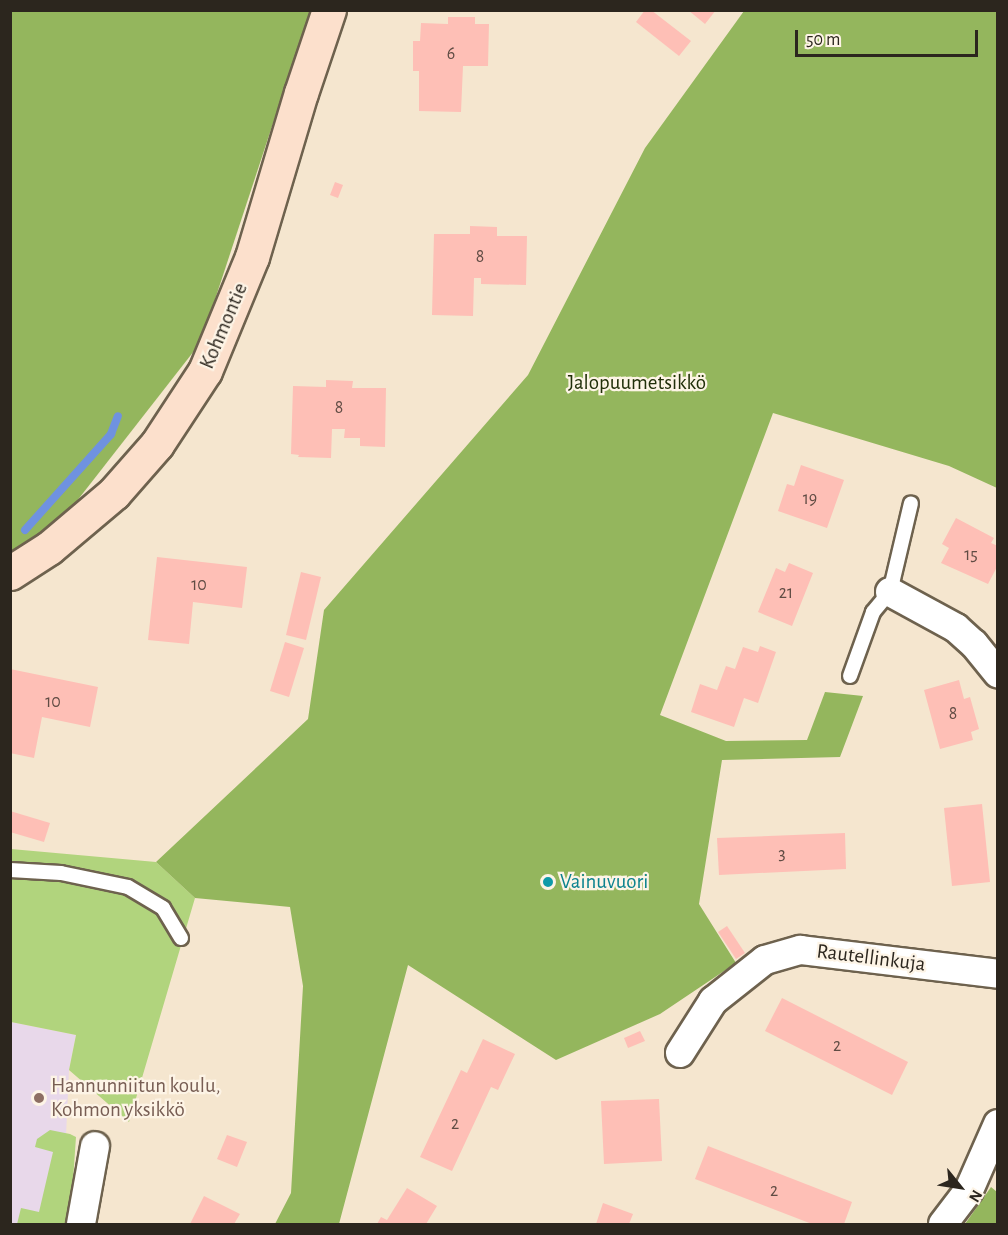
<!DOCTYPE html>
<meta charset="utf-8">
<style>
body{margin:0}
#map{position:relative;width:1008px;height:1235px;overflow:hidden;background:#f5e6cf;font-family:"Alegreya Sans",sans-serif}
div>[style]{position:absolute}
[style*='--x']{left:calc(var(--x)*1px);top:calc(var(--y)*1px);width:calc(var(--w)*1px);rotate:calc(var(--a)*1deg)}
.education>*{inset:0;background:#e8d8ea}
.green>*{inset:0;background:#b1d47d}
.forest>*{inset:0;background:#94b65d}
.stream>*{height:8px;margin:-4px;padding:0 4px;transform-origin:4px;border-radius:4px;background:#6f92e0}
.building>*{inset:0;background:#febfb6}
.roads{filter:drop-shadow(2px 0 #6e624e) drop-shadow(-2px 0 #6e624e) drop-shadow(0 2px #6e624e) drop-shadow(0 -2px #6e624e)}
.lane>*{height:14px;margin:-7px;padding:0 7px;transform-origin:7px;border-radius:7px;background:#fff}
.street>*{height:28px;margin:-14px;padding:0 14px;transform-origin:14px;border-radius:14px;background:#fff}
.secondary>*{height:33px;margin:-16.5px;padding:0 16.5px;transform-origin:16.5px;border-radius:16.5px;background:#fce0cc}
.dots>*{width:16px;height:16px;translate:-50% -50%;box-sizing:border-box;border:3px solid #fdf4e6;border-radius:50%}
span{translate:-50% -50%;white-space:nowrap;text-align:center;line-height:1.15;-webkit-text-stroke:4.5px #fdf4e6;paint-order:stroke}
.number-label{font-size:18px;color:#604c44}
.number-label span{-webkit-text-stroke-width:0}
.street-label{font-size:21px;color:#2c261e}
.park-label{font-size:21px;color:#212f09}
.culture-label{font-size:21px;color:#0d838f}
.left{translate:0 -50%;text-align:left}
.education-label{font-size:21px;color:#785e54}
.frame{position:absolute;inset:0;border:12px solid #2c261e;pointer-events:none}
.north{position:absolute;left:930px;top:1157px;width:60px;height:60px;-webkit-text-stroke:4px #fdf4e6;paint-order:stroke;rotate:120deg;font-size:16px;font-weight:700;line-height:24px;text-align:center;color:#2c261e}
.north::after{content:'';display:block;margin:auto;width:21px;height:27px;background:#2c261e;clip-path:polygon(50% 0,100% 100%,50% 72%,0 100%)}
.scale{position:absolute;left:795px;top:30px;width:183px;height:27px;box-sizing:border-box;border:3px solid #2c261e;border-top:0;padding-left:8px;font-size:18px;line-height:21px;white-space:nowrap;color:#2c261e;-webkit-text-stroke:4px #fdf4e6;paint-order:stroke}
</style>
<div id="map">
<div class="education">
<i style="clip-path:polygon(11px 1022px,76px 1035px,69px 1070px,62px 1224px,11px 1224px)"></i>
</div>
<div class="green">
<i style="clip-path:polygon(11px 849px,156px 862px,195px 898px,129px 1122px,69px 1070px,76px 1035px,11px 1022px)"></i>
<i style="clip-path:polygon(50px 1130px,70px 1134px,76px 1137px,70px 1224px,17px 1224px,21px 1208px,39px 1212px,53px 1152px,35px 1147px,37px 1139px)"></i>
</div>
<div class="forest">
<i style="clip-path:polygon(11px 11px,310px 11px,201px 342px,73px 506px,34px 541px,11px 553px)"></i>
<i style="clip-path:polygon(744px 11px,997px 11px,997px 488px,949px 466px,773px 413px,660px 715px,726px 741px,807px 740px,825px 692px,863px 696px,840px 757px,722px 760px,699px 904px,736px 963px,660px 1014px,556px 1060px,408px 965px,339px 1224px,275px 1224px,291px 1193px,303px 986px,290px 907px,195px 898px,156px 862px,308px 719px,324px 610px,528px 375px,645px 148px)"></i>
<i style="clip-path:polygon(991px 1187px,997px 1192px,997px 1224px,965px 1224px)"></i>
</div>
<div class="stream">
<i style="--x:25;--y:530;--w:129;--a:-48.1"></i>
<i style="--x:111;--y:434;--w:19;--a:-69"></i>
</div>
<div class="building">
<i style="clip-path:polygon(645px 10px,651px 10px,691px 41px,679px 56px,636px 22px)"></i>
<i style="clip-path:polygon(688px 10px,716px 10px,705px 24px)"></i>
<i style="clip-path:polygon(448px 17px,475px 17px,475px 24px,489px 24px,488px 66px,463px 66px,461px 112px,419px 111px,419px 71px,413px 71px,413px 41px,420px 41px,421px 23px,448px 24px)"></i>
<i style="clip-path:polygon(335px 182px,343px 185px,338px 198px,330px 195px)"></i>
<i style="clip-path:polygon(470px 226px,497px 227px,497px 236px,527px 236px,526px 285px,481px 284px,481px 278px,474px 278px,473px 316px,432px 315px,434px 234px,470px 234px)"></i>
<i style="clip-path:polygon(326px 380px,353px 381px,352px 388px,386px 388px,385px 447px,360px 446px,360px 438px,344px 438px,345px 429px,332px 429px,331px 458px,298px 457px,299px 455px,291px 454px,293px 386px,326px 387px)"></i>
<i style="clip-path:polygon(801px 465px,844px 480px,827px 528px,778px 511px,787px 484px,794px 486px)"></i>
<i style="clip-path:polygon(956px 518px,994px 538px,991px 543px,998px 546px,998px 565px,988px 584px,941px 563px,949px 548px,942px 544px)"></i>
<i style="clip-path:polygon(157px 557px,247px 567px,242px 608px,193px 602px,189px 644px,148px 640px)"></i>
<i style="clip-path:polygon(789px 563px,813px 573px,792px 626px,758px 612px,776px 568px,785px 572px)"></i>
<i style="clip-path:polygon(301px 572px,321px 577px,306px 640px,286px 635px)"></i>
<i style="clip-path:polygon(285px 642px,304px 648px,289px 697px,270px 691px)"></i>
<i style="clip-path:polygon(760px 646px,776px 652px,758px 703px,744px 698px,734px 727px,691px 712px,700px 684px,717px 690px,726px 666px,735px 669px,743px 647px,758px 652px)"></i>
<i style="clip-path:polygon(10px 669px,98px 687px,90px 727px,42px 717px,34px 758px,10px 753px)"></i>
<i style="clip-path:polygon(959px 680px,964px 699px,970px 697px,979px 729px,971px 732px,973px 740px,940px 749px,924px 690px)"></i>
<i style="clip-path:polygon(982px 804px,990px 882px,952px 886px,944px 808px)"></i>
<i style="clip-path:polygon(10px 811px,50px 823px,44px 842px,10px 832px)"></i>
<i style="clip-path:polygon(845px 833px,846px 869px,719px 875px,717px 838px)"></i>
<i style="clip-path:polygon(727px 926px,745px 953px,736px 959px,718px 932px)"></i>
<i style="clip-path:polygon(782px 998px,908px 1062px,892px 1095px,765px 1031px)"></i>
<i style="clip-path:polygon(640px 1031px,645px 1041px,628px 1048px,624px 1038px)"></i>
<i style="clip-path:polygon(483px 1039px,515px 1054px,498px 1090px,491px 1087px,452px 1171px,420px 1157px,461px 1070px,467px 1073px)"></i>
<i style="clip-path:polygon(659px 1099px,662px 1161px,604px 1164px,601px 1101px)"></i>
<i style="clip-path:polygon(227px 1135px,247px 1142px,237px 1167px,217px 1159px)"></i>
<i style="clip-path:polygon(708px 1146px,852px 1202px,844px 1224px,812px 1224px,695px 1179px)"></i>
<i style="clip-path:polygon(407px 1188px,437px 1206px,426px 1224px,377px 1224px,381px 1217px,387px 1220px)"></i>
<i style="clip-path:polygon(204px 1196px,240px 1214px,234px 1224px,190px 1224px)"></i>
<i style="clip-path:polygon(603px 1203px,633px 1214px,629px 1224px,596px 1224px)"></i>
</div>
<div class="roads">
<div class="lane">
<i style="--x:850;--y:676;--w:68;--a:-70.2"></i>
<i style="--x:873;--y:612;--w:26;--a:-50"></i>
<i style="--x:890;--y:592;--w:91;--a:-76.7"></i>
<i style="--x:10;--y:870;--w:51;--a:3.4"></i>
<i style="--x:61;--y:873;--w:68;--a:11.8"></i>
<i style="--x:128;--y:887;--w:41;--a:31"></i>
<i style="--x:163;--y:908;--w:35;--a:59"></i>
</div>
<div class="street">
<i style="--x:890;--y:592;--w:75;--a:28.6"></i>
<i style="--x:956;--y:628;--w:24;--a:42"></i>
<i style="--x:974;--y:644;--w:38;--a:51"></i>
<i style="--x:680;--y:1053;--w:62;--a:-57.6"></i>
<i style="--x:713;--y:1001;--w:66;--a:-38.3"></i>
<i style="--x:765;--y:960;--w:37;--a:-16"></i>
<i style="--x:801;--y:950;--w:198;--a:6.9"></i>
<i style="--x:81;--y:1224;--w:79;--a:-79.8"></i>
<i style="--x:943;--y:1224;--w:43;--a:-52.6"></i>
<i style="--x:969;--y:1190;--w:72;--a:-66.3"></i>
</div>
<div class="secondary">
<i style="--x:10;--y:573;--w:46;--a:-32.7"></i>
<i style="--x:49;--y:548;--w:85;--a:-40.2"></i>
<i style="--x:114;--y:493;--w:65;--a:-48.7"></i>
<i style="--x:157;--y:444;--w:87;--a:-56.7"></i>
<i style="--x:205;--y:371;--w:123;--a:-67.6"></i>
<i style="--x:252;--y:257;--w:171;--a:-73.4"></i>
<i style="--x:301;--y:93;--w:88;--a:-71.4"></i>
</div>
</div>
<div class="dots">
<i style="left:548px;top:882px;background:#0f9aa8"></i>
<i style="left:39px;top:1098px;background:#8d6e63"></i>
</div>
<div class="number-label">
<span style="left:451px;top:54px">6</span>
<span style="left:480px;top:257px">8</span>
<span style="left:339px;top:408px">8</span>
<span style="left:810px;top:499px">19</span>
<span style="left:971px;top:555px">15</span>
<span style="left:199px;top:585px">10</span>
<span style="left:786px;top:593px">21</span>
<span style="left:53px;top:702px">10</span>
<span style="left:953px;top:714px">8</span>
<span style="left:782px;top:854px">3</span>
<span style="left:837px;top:1046px">2</span>
<span style="left:455px;top:1124px">2</span>
<span style="left:774px;top:1191px">2</span>
</div>
<div class="street-label">
<span style="left:224px;top:326px;rotate:-67deg">Kohmontie</span>
<span style="left:871px;top:958px;rotate:7deg">Rautellinkuja</span>
</div>
<div class="park-label">
<span style="left:637px;top:383px">Jalopuumetsikkö</span>
</div>
<div class="culture-label">
<span class="left" style="left:560px;top:882px">Vainuvuori</span>
</div>
<div class="education-label">
<span class="left" style="left:51px;top:1098px">Hannunniitun koulu,<br>Kohmon yksikkö</span>
</div>
<div class="frame"></div>
<div class="north">N</div>
<div class="scale">50 m</div>
</div>
